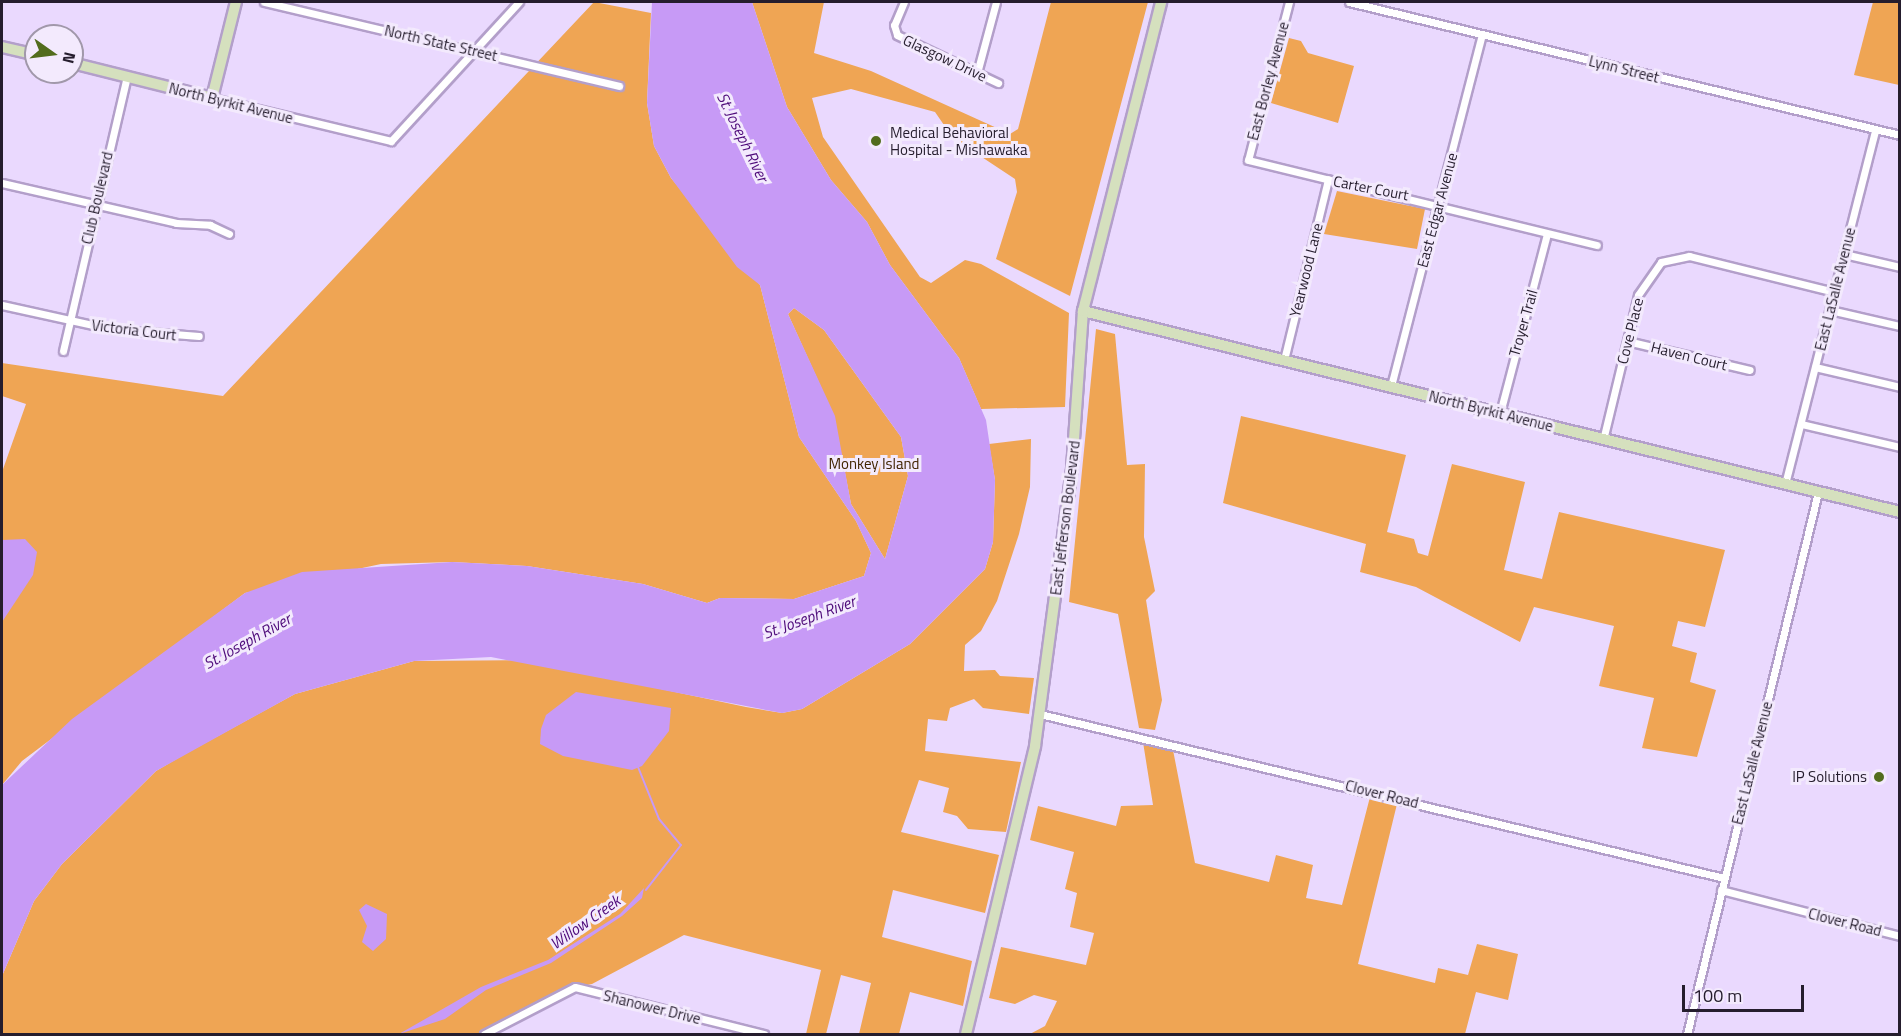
<!DOCTYPE html>
<style>
body{margin:0}
#map{position:relative;width:1901px;height:1036px;overflow:hidden;background:#ead9fe;font-family:"Titillium Web",sans-serif}
div>[style]{position:absolute}
[style*='--x']{left:calc(var(--x)*1px);top:calc(var(--y)*1px);width:calc(var(--w)*1px);rotate:calc(var(--a)*1deg)}
.green>*{inset:0;background:#efa554}
.water>*{inset:0;background:#c79af6}
.stream>*{height:2px;margin:-1px;padding:0 1px;transform-origin:1px;border-radius:1px;background:#c79af6}
.roads{filter:drop-shadow(2px 0 #b39fca) drop-shadow(-2px 0 #b39fca) drop-shadow(0 2px #b39fca) drop-shadow(0 -2px #b39fca)}
.street>*{height:7px;margin:-3.5px;padding:0 3.5px;transform-origin:3.5px;border-radius:3.5px;background:#fff}
.secondary>*{height:10px;margin:-5px;padding:0 5px;transform-origin:5px;border-radius:5px;background:#d5e0be}
.dots>*{width:16px;height:16px;translate:-50% -50%;box-sizing:border-box;border:3px solid #f3eafd;border-radius:50%}
span{translate:-50% -50%;white-space:nowrap;text-align:center;line-height:1.15;-webkit-text-stroke:6px #f3eafd;paint-order:stroke}
.street-label{font-size:15px;color:#251d2d}
.poi-label{font-size:15px;color:#251d2d}
.left{translate:0 -50%;text-align:left}
.right{translate:-100% -50%;text-align:right}
.park-label{font-size:15px;color:#402300}
.water-label{font-size:16px;color:#4e0b7a;font-style:italic}
.frame{position:absolute;inset:0;border:3px solid #251d2d;pointer-events:none}
.north{position:absolute;left:24px;top:24px;width:60px;height:60px;box-sizing:border-box;background:#f3eafd;border:2px solid #a198aa;border-radius:50%;rotate:104deg;font-size:16px;font-weight:700;line-height:24px;text-align:center;color:#251d2d}
.north::after{content:'';display:block;margin:auto;width:21px;height:27px;background:#526c1d;clip-path:polygon(50% 0,100% 100%,50% 72%,0 100%)}
.scale{position:absolute;left:1682px;top:985px;width:122px;height:27px;box-sizing:border-box;border:3px solid #251d2d;border-top:0;padding-left:8px;font-size:18px;line-height:21px;white-space:nowrap;color:#251d2d;-webkit-text-stroke:4px #f3eafd;paint-order:stroke}
</style>
<div id="map">
<div class="green">
<i style="clip-path:polygon(594px 2px,651px 13px,647px 103px,654px 146px,671px 178px,760px 285px,799px 437px,856px 521px,871px 553px,864px 576px,794px 599px,720px 598px,707px 603px,643px 584px,527px 566px,452px 562px,381px 564px,245px 593px,22px 761px,2px 785px,2px 472px,26px 404px,2px 396px,2px 363px,223px 396px)"></i>
<i style="clip-path:polygon(752px 2px,824px 2px,814px 53px,871px 71px,1010px 134px,1018px 129px,1051px 2px,1148px 2px,1070px 296px,996px 259px,1017px 192px,1015px 179px,953px 138px,935px 112px,851px 89px,812px 98px,823px 137px,920px 277px,931px 283px,965px 260px,981px 264px,1069px 313px,1065px 407px,981px 409px,959px 358px,890px 265px,867px 222px,831px 180px,787px 107px)"></i>
<i style="clip-path:polygon(1873px 2px,1899px 2px,1899px 85px,1854px 75px)"></i>
<i style="clip-path:polygon(1289px 38px,1301px 41px,1308px 53px,1354px 66px,1338px 123px,1271px 103px)"></i>
<i style="clip-path:polygon(1337px 191px,1425px 209px,1417px 249px,1324px 234px)"></i>
<i style="clip-path:polygon(794px 308px,824px 330px,901px 437px,908px 476px,885px 559px,851px 504px,834px 416px,788px 314px)"></i>
<i style="clip-path:polygon(1096px 329px,1115px 334px,1127px 465px,1145px 464px,1144px 537px,1155px 591px,1146px 600px,1162px 700px,1155px 730px,1139px 728px,1118px 614px,1069px 602px)"></i>
<i style="clip-path:polygon(1241px 416px,1406px 455px,1387px 532px,1414px 539px,1418px 553px,1428px 556px,1452px 464px,1525px 482px,1504px 570px,1542px 579px,1559px 512px,1725px 550px,1705px 627px,1678px 621px,1672px 646px,1697px 653px,1690px 682px,1716px 690px,1697px 757px,1642px 748px,1654px 698px,1599px 686px,1614px 626px,1534px 607px,1520px 642px,1416px 587px,1360px 572px,1366px 544px,1223px 503px)"></i>
<i style="clip-path:polygon(1031px 439px,1030px 487px,1019px 534px,997px 601px,981px 631px,965px 645px,964px 671px,995px 670px,1000px 676px,1034px 678px,1029px 714px,983px 708px,974px 699px,950px 708px,947px 721px,928px 719px,925px 751px,1021px 762px,1006px 832px,968px 829px,957px 816px,943px 812px,949px 788px,919px 780px,901px 832px,999px 855px,985px 913px,893px 890px,882px 937px,972px 961px,963px 1006px,910px 992px,899px 1034px,859px 1034px,871px 983px,841px 975px,826px 1034px,806px 1034px,821px 970px,684px 935px,592px 984px,567px 989px,485px 1034px,3px 1034px,2px 976px,34px 901px,62px 864px,156px 771px,185px 754px,295px 694px,414px 661px,524px 660px,746px 707px,782px 713px,802px 709px,910px 644px,985px 569px,993px 542px,995px 480px,989px 444px)"></i>
<i style="clip-path:polygon(1143px 742px,1173px 750px,1195px 863px,1269px 882px,1276px 855px,1313px 865px,1306px 898px,1342px 905px,1370px 797px,1397px 804px,1358px 964px,1435px 983px,1438px 968px,1468px 975px,1477px 944px,1518px 954px,1508px 1000px,1476px 992px,1465px 1034px,1030px 1034px,1045px 1026px,1057px 1001px,1034px 995px,1015px 1004px,989px 998px,1001px 947px,1086px 965px,1094px 933px,1070px 927px,1077px 893px,1065px 889px,1074px 852px,1030px 840px,1038px 806px,1116px 826px,1121px 806px,1153px 805px)"></i>
</div>
<div class="water">
<i style="clip-path:polygon(evenodd,652px 2px,752px 2px,787px 107px,831px 180px,867px 222px,890px 265px,959px 358px,986px 420px,995px 480px,993px 542px,985px 569px,910px 644px,802px 709px,782px 713px,491px 657px,414px 661px,295px 694px,156px 771px,62px 864px,34px 901px,2px 976px,2px 785px,72px 719px,245px 593px,302px 572px,452px 562px,527px 566px,643px 584px,707px 603px,720px 598px,794px 599px,864px 576px,871px 553px,856px 521px,799px 437px,760px 285px,737px 267px,671px 178px,654px 146px,647px 103px,652px 2px,794px 308px,824px 330px,901px 437px,908px 476px,885px 559px,851px 504px,835px 416px,788px 314px,794px 308px)"></i>
<i style="clip-path:polygon(25px 539px,37px 552px,33px 575px,2px 622px,2px 540px)"></i>
<i style="clip-path:polygon(576px 692px,671px 708px,669px 731px,642px 766px,632px 770px,563px 756px,540px 744px,541px 729px,546px 715px)"></i>
<i style="clip-path:polygon(644px 888px,642px 898px,622px 916px,551px 963px,486px 990px,445px 1019px,399px 1034px,481px 987px,548px 960px,620px 914px)"></i>
<i style="clip-path:polygon(366px 904px,387px 914px,386px 939px,373px 951px,362px 942px,367px 926px,359px 910px)"></i>
</div>
<div class="stream">
<i style="--x:638;--y:767;--w:56;--a:68"></i>
<i style="--x:659;--y:819;--w:34;--a:50"></i>
<i style="--x:681;--y:845;--w:57;--a:127.9"></i>
</div>
<div class="roads">
<div class="street">
<i style="--x:264;--y:2;--w:365;--a:13.3"></i>
<i style="--x:904;--y:2;--w:25;--a:113"></i>
<i style="--x:894;--y:25;--w:10;--a:73"></i>
<i style="--x:897;--y:35;--w:112;--a:25.4"></i>
<i style="--x:1289;--y:2;--w:163;--a:104.5"></i>
<i style="--x:1248;--y:160;--w:359;--a:13.7"></i>
<i style="--x:1349;--y:2;--w:567;--a:13.57"></i>
<i style="--x:977;--y:73;--w:73;--a:-75"></i>
<i style="--x:212;--y:98;--w:184;--a:13.5"></i>
<i style="--x:391;--y:141;--w:189;--a:-47.4"></i>
<i style="--x:2;--y:183;--w:179;--a:12.9"></i>
<i style="--x:176;--y:223;--w:34;--a:3"></i>
<i style="--x:210;--y:225;--w:21;--a:25"></i>
<i style="--x:1844;--y:254;--w:57;--a:13.1"></i>
<i style="--x:2;--y:305;--w:112;--a:12.4"></i>
<i style="--x:111;--y:329;--w:88;--a:4.5"></i>
<i style="--x:1830;--y:310;--w:72;--a:12.9"></i>
<i style="--x:1627;--y:341;--w:126;--a:13.3"></i>
<i style="--x:63;--y:351;--w:281;--a:-76.9"></i>
<i style="--x:1284;--y:360;--w:186;--a:-76.3"></i>
<i style="--x:1815;--y:367;--w:87;--a:13.2"></i>
<i style="--x:1391;--y:386;--w:363;--a:-75.5"></i>
<i style="--x:1500;--y:413;--w:185;--a:-75.3"></i>
<i style="--x:1801;--y:424;--w:102;--a:13.1"></i>
<i style="--x:1603;--y:440;--w:149;--a:-76.4"></i>
<i style="--x:1638;--y:295;--w:40;--a:-55.1"></i>
<i style="--x:1661;--y:262;--w:29;--a:-12"></i>
<i style="--x:1689;--y:256;--w:149;--a:13.9"></i>
<i style="--x:1785;--y:484;--w:365;--a:-75.7"></i>
<i style="--x:1040;--y:714;--w:703;--a:13.48"></i>
<i style="--x:1721;--y:890;--w:185;--a:14.4"></i>
<i style="--x:484;--y:1034;--w:102;--a:-27.3"></i>
<i style="--x:575;--y:987;--w:195;--a:14"></i>
<i style="--x:1687;--y:1034;--w:558;--a:-76.41"></i>
</div>
<div class="secondary">
<i style="--x:2;--y:47;--w:35;--a:13"></i>
<i style="--x:72;--y:63;--w:144;--a:14"></i>
<i style="--x:212;--y:98;--w:99;--a:-76"></i>
<i style="--x:1083;--y:311;--w:841;--a:13.82"></i>
<i style="--x:966;--y:1034;--w:296;--a:-76.5"></i>
<i style="--x:1035;--y:746;--w:280;--a:-82.4"></i>
<i style="--x:1072;--y:468;--w:157;--a:-86"></i>
<i style="--x:1083;--y:311;--w:319;--a:-75.8"></i>
</div>
</div>
<div class="dots">
<i style="left:876px;top:141px;background:#526c1d"></i>
<i style="left:1879px;top:777px;background:#526c1d"></i>
</div>
<div class="street-label">
<span style="left:441px;top:43px;rotate:13deg">North State Street</span>
<span style="left:945px;top:58px;rotate:25deg">Glasgow Drive</span>
<span style="left:1624px;top:69px;rotate:14deg">Lynn Street</span>
<span style="left:1268px;top:81px;rotate:-75deg">East Borley Avenue</span>
<span style="left:231px;top:103px;rotate:14deg">North Byrkit Avenue</span>
<span style="left:1371px;top:188px;rotate:11deg">Carter Court</span>
<span style="left:97px;top:198px;rotate:-77deg">Club Boulevard</span>
<span style="left:1437px;top:210px;rotate:-75deg">East Edgar Avenue</span>
<span style="left:1306px;top:270px;rotate:-76deg">Yearwood Lane</span>
<span style="left:1835px;top:289px;rotate:-76deg">East LaSalle Avenue</span>
<span style="left:1523px;top:323px;rotate:-74deg">Troyer Trail</span>
<span style="left:134px;top:330px;rotate:7deg">Victoria Court</span>
<span style="left:1630px;top:331px;rotate:-76deg">Cove Place</span>
<span style="left:1689px;top:356px;rotate:14deg">Haven Court</span>
<span style="left:1491px;top:411px;rotate:14deg">North Byrkit Avenue</span>
<span style="left:1065px;top:518px;rotate:-83deg">East Jefferson Boulevard</span>
<span style="left:1752px;top:763px;rotate:-76deg">East LaSalle Avenue</span>
<span style="left:1382px;top:794px;rotate:14deg">Clover Road</span>
<span style="left:1845px;top:922px;rotate:14deg">Clover Road</span>
<span style="left:652px;top:1007px;rotate:14deg">Shanower Drive</span>
</div>
<div class="poi-label">
<span class="left" style="left:890px;top:141px">Medical Behavioral<br>Hospital - Mishawaka</span>
<span class="right" style="left:1867px;top:777px">IP Solutions</span>
</div>
<div class="park-label">
<span style="left:874px;top:464px">Monkey Island</span>
</div>
<div class="water-label">
<span style="left:743px;top:137px;rotate:64deg">St. Joseph River</span>
<span style="left:809px;top:617px;rotate:-20deg">St. Joseph River</span>
<span style="left:247px;top:641px;rotate:-29deg">St. Joseph River</span>
<span style="left:585px;top:922px;rotate:-35deg">Willow Creek</span>
</div>
<div class="frame"></div>
<div class="north">N</div>
<div class="scale">100 m</div>
</div>
